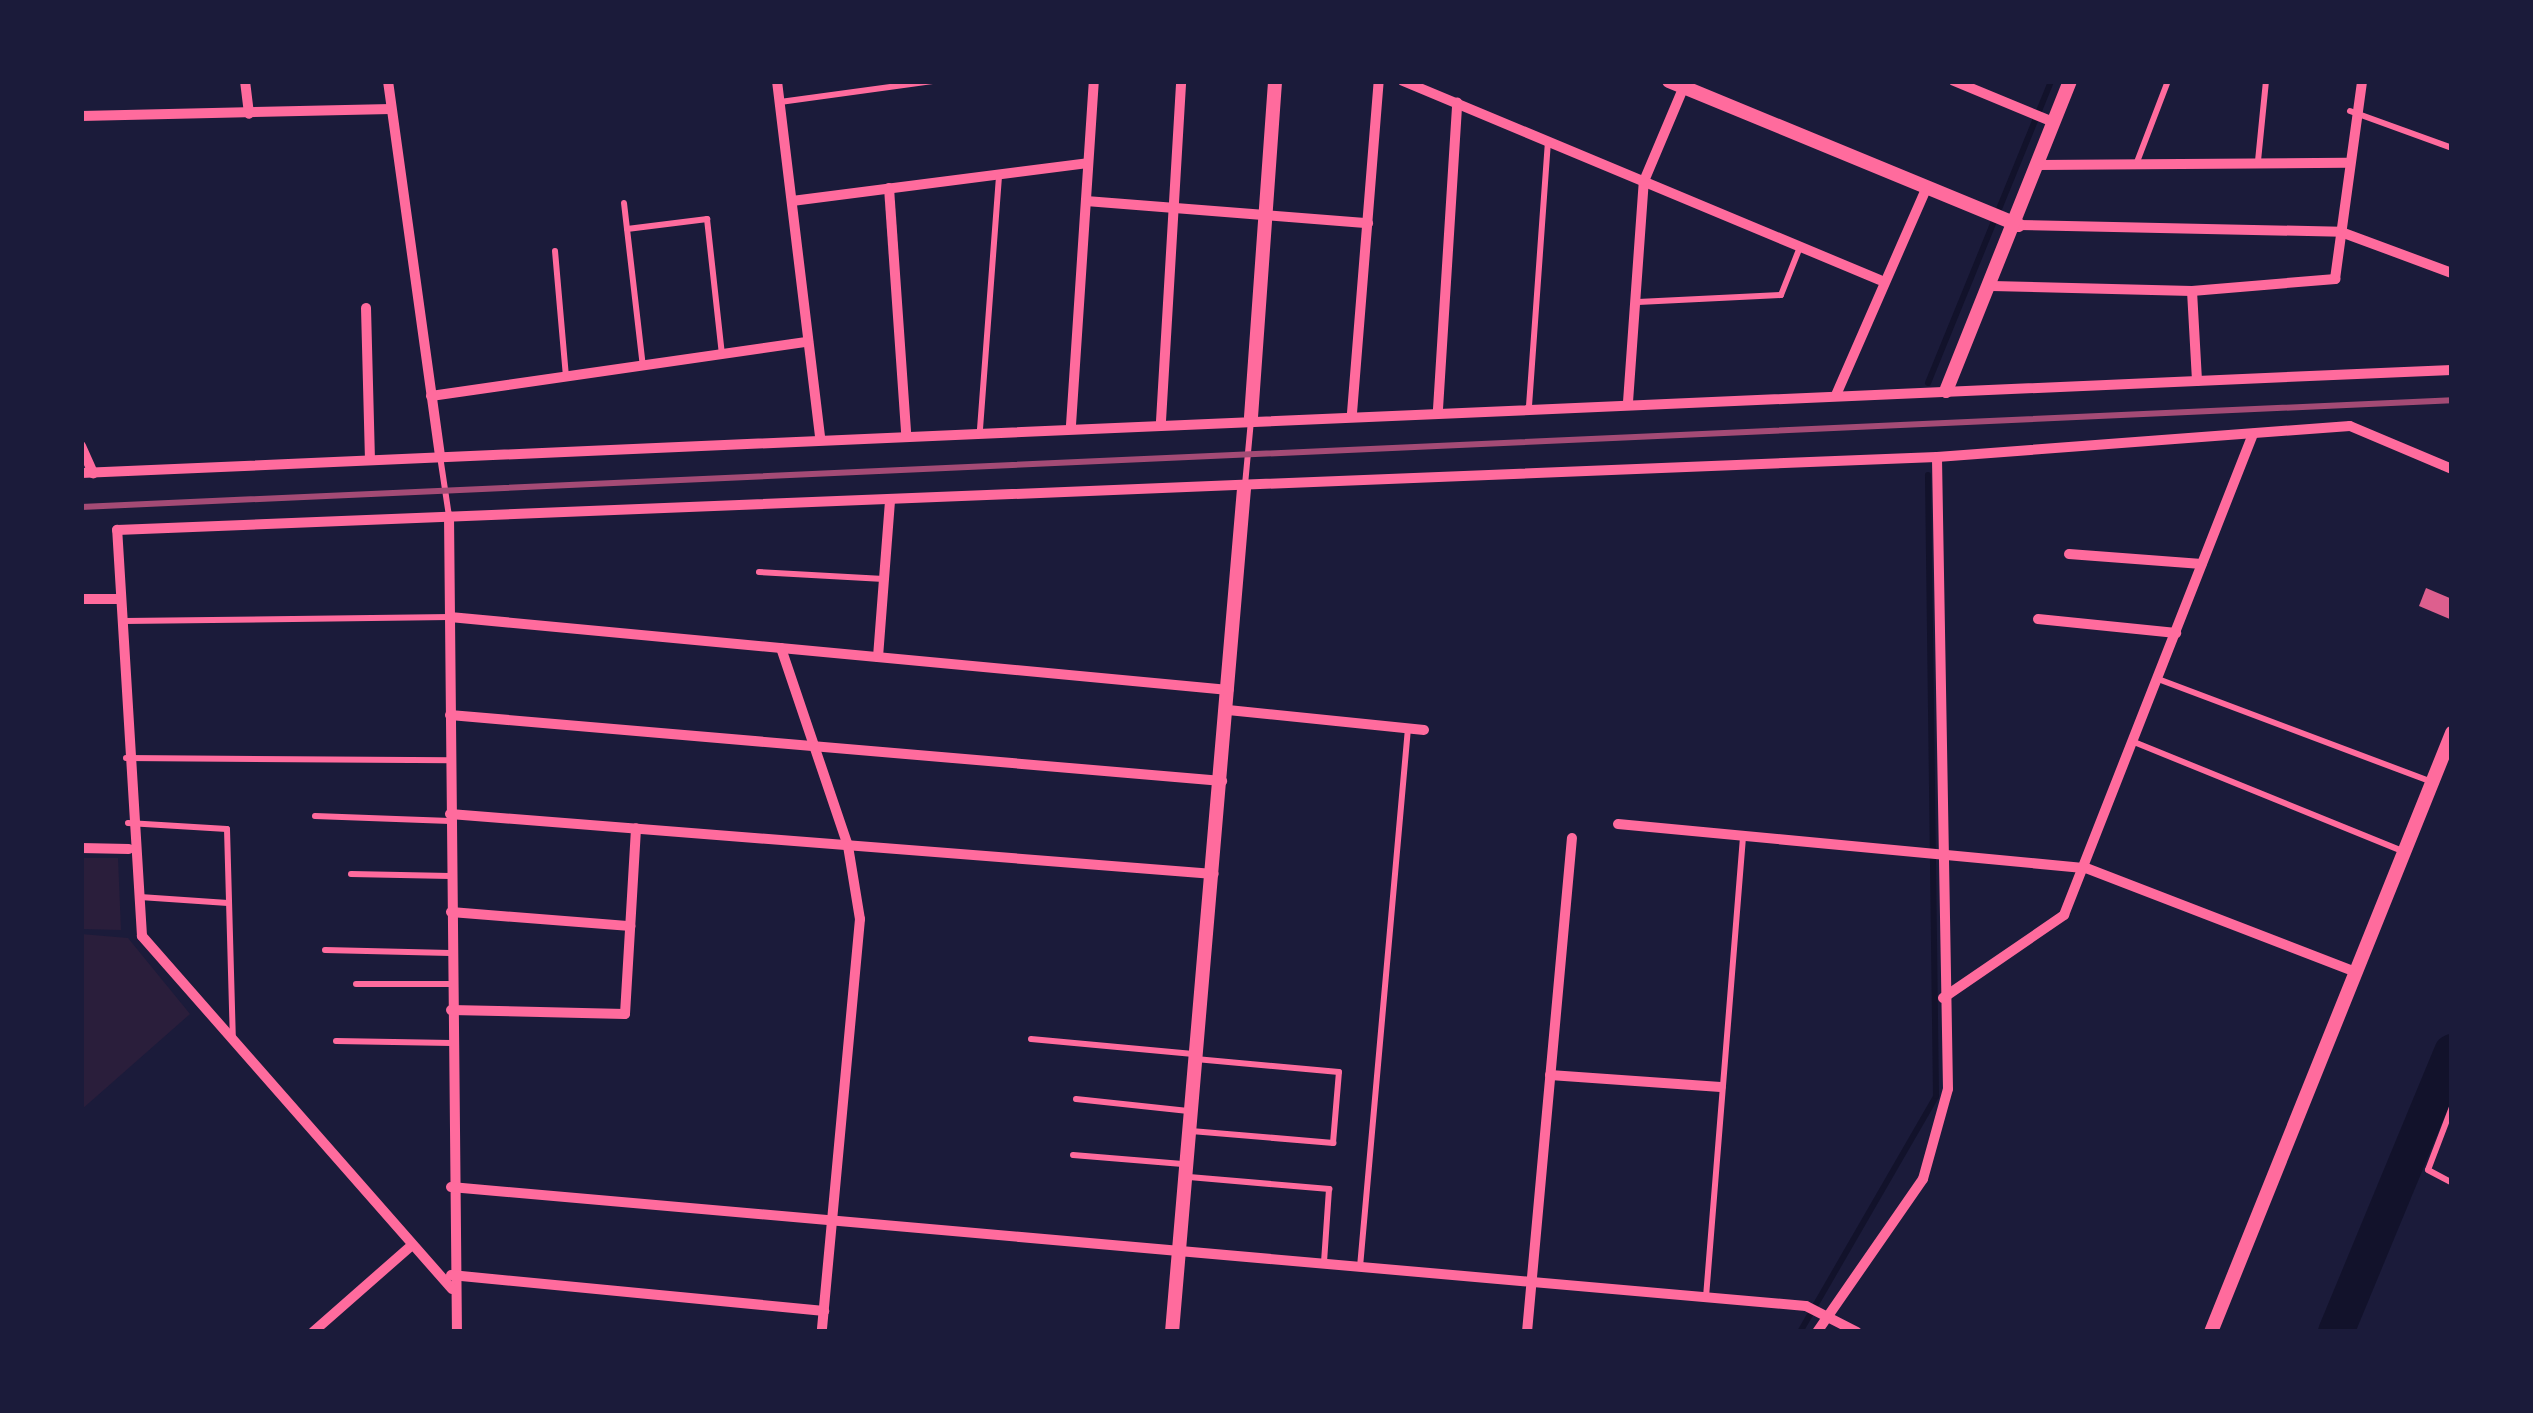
<!DOCTYPE html>
<style>
body{margin:0}
#map{position:relative;width:2533px;height:1413px;overflow:hidden;background:#1b1b3a;font-family:Overpass,sans-serif}
div>[style]{position:absolute}
[style*='--x']{left:calc(var(--x)*1px);top:calc(var(--y)*1px);width:calc(var(--w)*1px);rotate:calc(var(--a)*1deg)}
.green>*{inset:0;background:#2a1e3b}
.stream>*{height:6px;margin:-3px;padding:0 3px;transform-origin:3px;border-radius:3px;background:#12122b}
.river>*{height:36px;margin:-18px;padding:0 18px;transform-origin:18px;border-radius:18px;background:#12122b}
.building>*{inset:0;background:#dd5f8e}
.service>*{height:6px;margin:-3px;padding:0 3px;transform-origin:3px;border-radius:3px;background:#ff6b9d}
.minor>*{height:10px;margin:-5px;padding:0 5px;transform-origin:5px;border-radius:5px;background:#ff6b9d}
.tertiary>*{height:14px;margin:-7px;padding:0 7px;transform-origin:7px;border-radius:7px;background:#ff6b9d}
.rail>*{height:6px;margin:-3px;padding:0 3px;transform-origin:3px;border-radius:3px;background:#a44b75}
span{translate:-50% -50%;white-space:nowrap;text-align:center;line-height:1.15;-webkit-text-stroke:10px #1b1b3a;paint-order:stroke}
.frame{position:absolute;inset:0;border:84px solid #1b1b3a;pointer-events:none}
</style>
<div id="map">
<div class="green">
<i style="clip-path:polygon(81px 858px,118px 858px,121px 930px,81px 929px)"></i>
<i style="clip-path:polygon(81px 934px,128px 938px,190px 1014px,81px 1110px)"></i>
</div>
<div class="stream">
<i style="--x:1928;--y:383;--w:326;--a:-67.8"></i>
<i style="--x:1800;--y:1332;--w:272;--a:-60"></i>
<i style="--x:1936;--y:1096;--w:621;--a:-90.74"></i>
</div>
<div class="river">
<i style="--x:2336;--y:1332;--w:303;--a:-67.5"></i>
</div>
<div class="building">
<i style="clip-path:polygon(2426px 588px,2452px 599px,2452px 620px,2419px 606px)"></i>
</div>
<div class="service">
<i style="--x:780;--y:102;--w:154;--a:-7.8"></i>
<i style="--x:2350;--y:111;--w:109;--a:19.9"></i>
<i style="--x:2258;--y:161;--w:80;--a:-84.3"></i>
<i style="--x:2137;--y:162;--w:87;--a:-69.1"></i>
<i style="--x:624;--y:203;--w:164;--a:83.4"></i>
<i style="--x:627;--y:229;--w:81;--a:-7.1"></i>
<i style="--x:707;--y:219;--w:136;--a:83.7"></i>
<i style="--x:555;--y:251;--w:126;--a:85"></i>
<i style="--x:1638;--y:302;--w:143;--a:-2.8"></i>
<i style="--x:1781;--y:295;--w:52;--a:-68.4"></i>
<i style="--x:1529;--y:406;--w:265;--a:-85.9"></i>
<i style="--x:980;--y:429;--w:254;--a:-85.7"></i>
<i style="--x:440;--y:456;--w:61;--a:81.5"></i>
<i style="--x:1245;--y:485;--w:65;--a:-84.7"></i>
<i style="--x:759;--y:572;--w:125;--a:3.2"></i>
<i style="--x:124;--y:621;--w:326;--a:-0.7"></i>
<i style="--x:2158;--y:679;--w:290;--a:20.6"></i>
<i style="--x:2134;--y:742;--w:290;--a:22.1"></i>
<i style="--x:126;--y:758;--w:324;--a:0.4"></i>
<i style="--x:315;--y:816;--w:135;--a:2.1"></i>
<i style="--x:128;--y:823;--w:99;--a:3.5"></i>
<i style="--x:227;--y:829;--w:209;--a:88.4"></i>
<i style="--x:351;--y:874;--w:99;--a:1.2"></i>
<i style="--x:140;--y:897;--w:88;--a:3.9"></i>
<i style="--x:325;--y:950;--w:125;--a:1.4"></i>
<i style="--x:356;--y:984;--w:95;--a:0"></i>
<i style="--x:1031;--y:1039;--w:163;--a:5.3"></i>
<i style="--x:336;--y:1041;--w:115;--a:1"></i>
<i style="--x:1076;--y:1099;--w:113;--a:6.1"></i>
<i style="--x:2452;--y:1107;--w:67;--a:110.9"></i>
<i style="--x:2428;--y:1170;--w:27;--a:28"></i>
<i style="--x:1191;--y:1131;--w:143;--a:4.8"></i>
<i style="--x:1333;--y:1143;--w:71;--a:-85.2"></i>
<i style="--x:1339;--y:1072;--w:144;--a:-174.8"></i>
<i style="--x:1073;--y:1155;--w:110;--a:4.7"></i>
<i style="--x:1189;--y:1177;--w:141;--a:4.9"></i>
<i style="--x:1329;--y:1189;--w:74;--a:93.9"></i>
<i style="--x:1360;--y:1267;--w:541;--a:-84.91"></i>
<i style="--x:1706;--y:1297;--w:462;--a:-85.4"></i>
</div>
<div class="minor">
<i style="--x:245;--y:81;--w:33;--a:83"></i>
<i style="--x:388;--y:81;--w:379;--a:82.1"></i>
<i style="--x:777;--y:81;--w:359;--a:83.1"></i>
<i style="--x:1403;--y:81;--w:517;--a:22.65"></i>
<i style="--x:1954;--y:81;--w:107;--a:22.5"></i>
<i style="--x:81;--y:116;--w:310;--a:-1.3"></i>
<i style="--x:2038;--y:165;--w:308;--a:-0.4"></i>
<i style="--x:889;--y:188;--w:246;--a:86"></i>
<i style="--x:792;--y:201;--w:298;--a:-7.3"></i>
<i style="--x:1086;--y:201;--w:283;--a:4.5"></i>
<i style="--x:2018;--y:225;--w:323;--a:1.2"></i>
<i style="--x:2341;--y:232;--w:118;--a:20.3"></i>
<i style="--x:1992;--y:286;--w:200;--a:1.4"></i>
<i style="--x:2192;--y:291;--w:144;--a:-4.8"></i>
<i style="--x:2335;--y:279;--w:200;--a:-82.2"></i>
<i style="--x:2192;--y:291;--w:90;--a:86.8"></i>
<i style="--x:366;--y:308;--w:151;--a:88.5"></i>
<i style="--x:1836;--y:395;--w:223;--a:-66.4"></i>
<i style="--x:431;--y:396;--w:381;--a:-8.2"></i>
<i style="--x:1628;--y:402;--w:222;--a:-85.9"></i>
<i style="--x:1644;--y:181;--w:105;--a:-67.1"></i>
<i style="--x:1438;--y:409;--w:307;--a:-86.4"></i>
<i style="--x:1352;--y:413;--w:333;--a:-85.4"></i>
<i style="--x:1161;--y:421;--w:341;--a:-86.6"></i>
<i style="--x:1071;--y:425;--w:345;--a:-86.2"></i>
<i style="--x:81;--y:446;--w:30;--a:66"></i>
<i style="--x:81;--y:473;--w:2373;--a:-2.49"></i>
<i style="--x:449;--y:516;--w:816;--a:89.44"></i>
<i style="--x:2069;--y:554;--w:133;--a:4.3"></i>
<i style="--x:81;--y:599;--w:39;--a:0"></i>
<i style="--x:450;--y:617;--w:782;--a:5.35"></i>
<i style="--x:2038;--y:619;--w:139;--a:5.8"></i>
<i style="--x:781;--y:648;--w:209;--a:71.3"></i>
<i style="--x:848;--y:846;--w:74;--a:80.7"></i>
<i style="--x:860;--y:919;--w:415;--a:95.3"></i>
<i style="--x:878;--y:657;--w:156;--a:-85.6"></i>
<i style="--x:1228;--y:710;--w:197;--a:5.8"></i>
<i style="--x:450;--y:715;--w:775;--a:4.89"></i>
<i style="--x:450;--y:814;--w:766;--a:4.49"></i>
<i style="--x:1618;--y:824;--w:470;--a:5.4"></i>
<i style="--x:2086;--y:868;--w:288;--a:21.1"></i>
<i style="--x:81;--y:848;--w:48;--a:1.2"></i>
<i style="--x:451;--y:912;--w:180;--a:4.5"></i>
<i style="--x:1943;--y:998;--w:147;--a:-34.4"></i>
<i style="--x:2064;--y:915;--w:517;--a:-68.55"></i>
<i style="--x:451;--y:1010;--w:174;--a:1.3"></i>
<i style="--x:625;--y:1014;--w:186;--a:-86.6"></i>
<i style="--x:1550;--y:1075;--w:171;--a:4"></i>
<i style="--x:451;--y:1187;--w:1360;--a:5.02"></i>
<i style="--x:1806;--y:1306;--w:57;--a:27"></i>
<i style="--x:451;--y:1275;--w:375;--a:5.5"></i>
<i style="--x:452;--y:1289;--w:470;--a:-131.3"></i>
<i style="--x:142;--y:936;--w:407;--a:-93.5"></i>
<i style="--x:117;--y:530;--w:1821;--a:-2.3"></i>
<i style="--x:1937;--y:457;--w:414;--a:-4.3"></i>
<i style="--x:2350;--y:426;--w:111;--a:22.9"></i>
<i style="--x:313;--y:1332;--w:130;--a:-41.3"></i>
<i style="--x:1527;--y:1332;--w:496;--a:-84.8"></i>
<i style="--x:1817;--y:1332;--w:186;--a:-55.3"></i>
<i style="--x:1923;--y:1179;--w:93;--a:-74.5"></i>
<i style="--x:1948;--y:1089;--w:632;--a:-91"></i>
</div>
<div class="tertiary">
<i style="--x:1669;--y:81;--w:378;--a:22.4"></i>
<i style="--x:1946;--y:391;--w:334;--a:-68.2"></i>
<i style="--x:1251;--y:417;--w:337;--a:-85.9"></i>
<i style="--x:1172;--y:1332;--w:847;--a:-85.12"></i>
<i style="--x:2211;--y:1332;--w:646;--a:-68.08"></i>
</div>
<div class="rail">
<i style="--x:81;--y:507;--w:2373;--a:-2.58"></i>
</div>
<div class="frame"></div>
</div>
